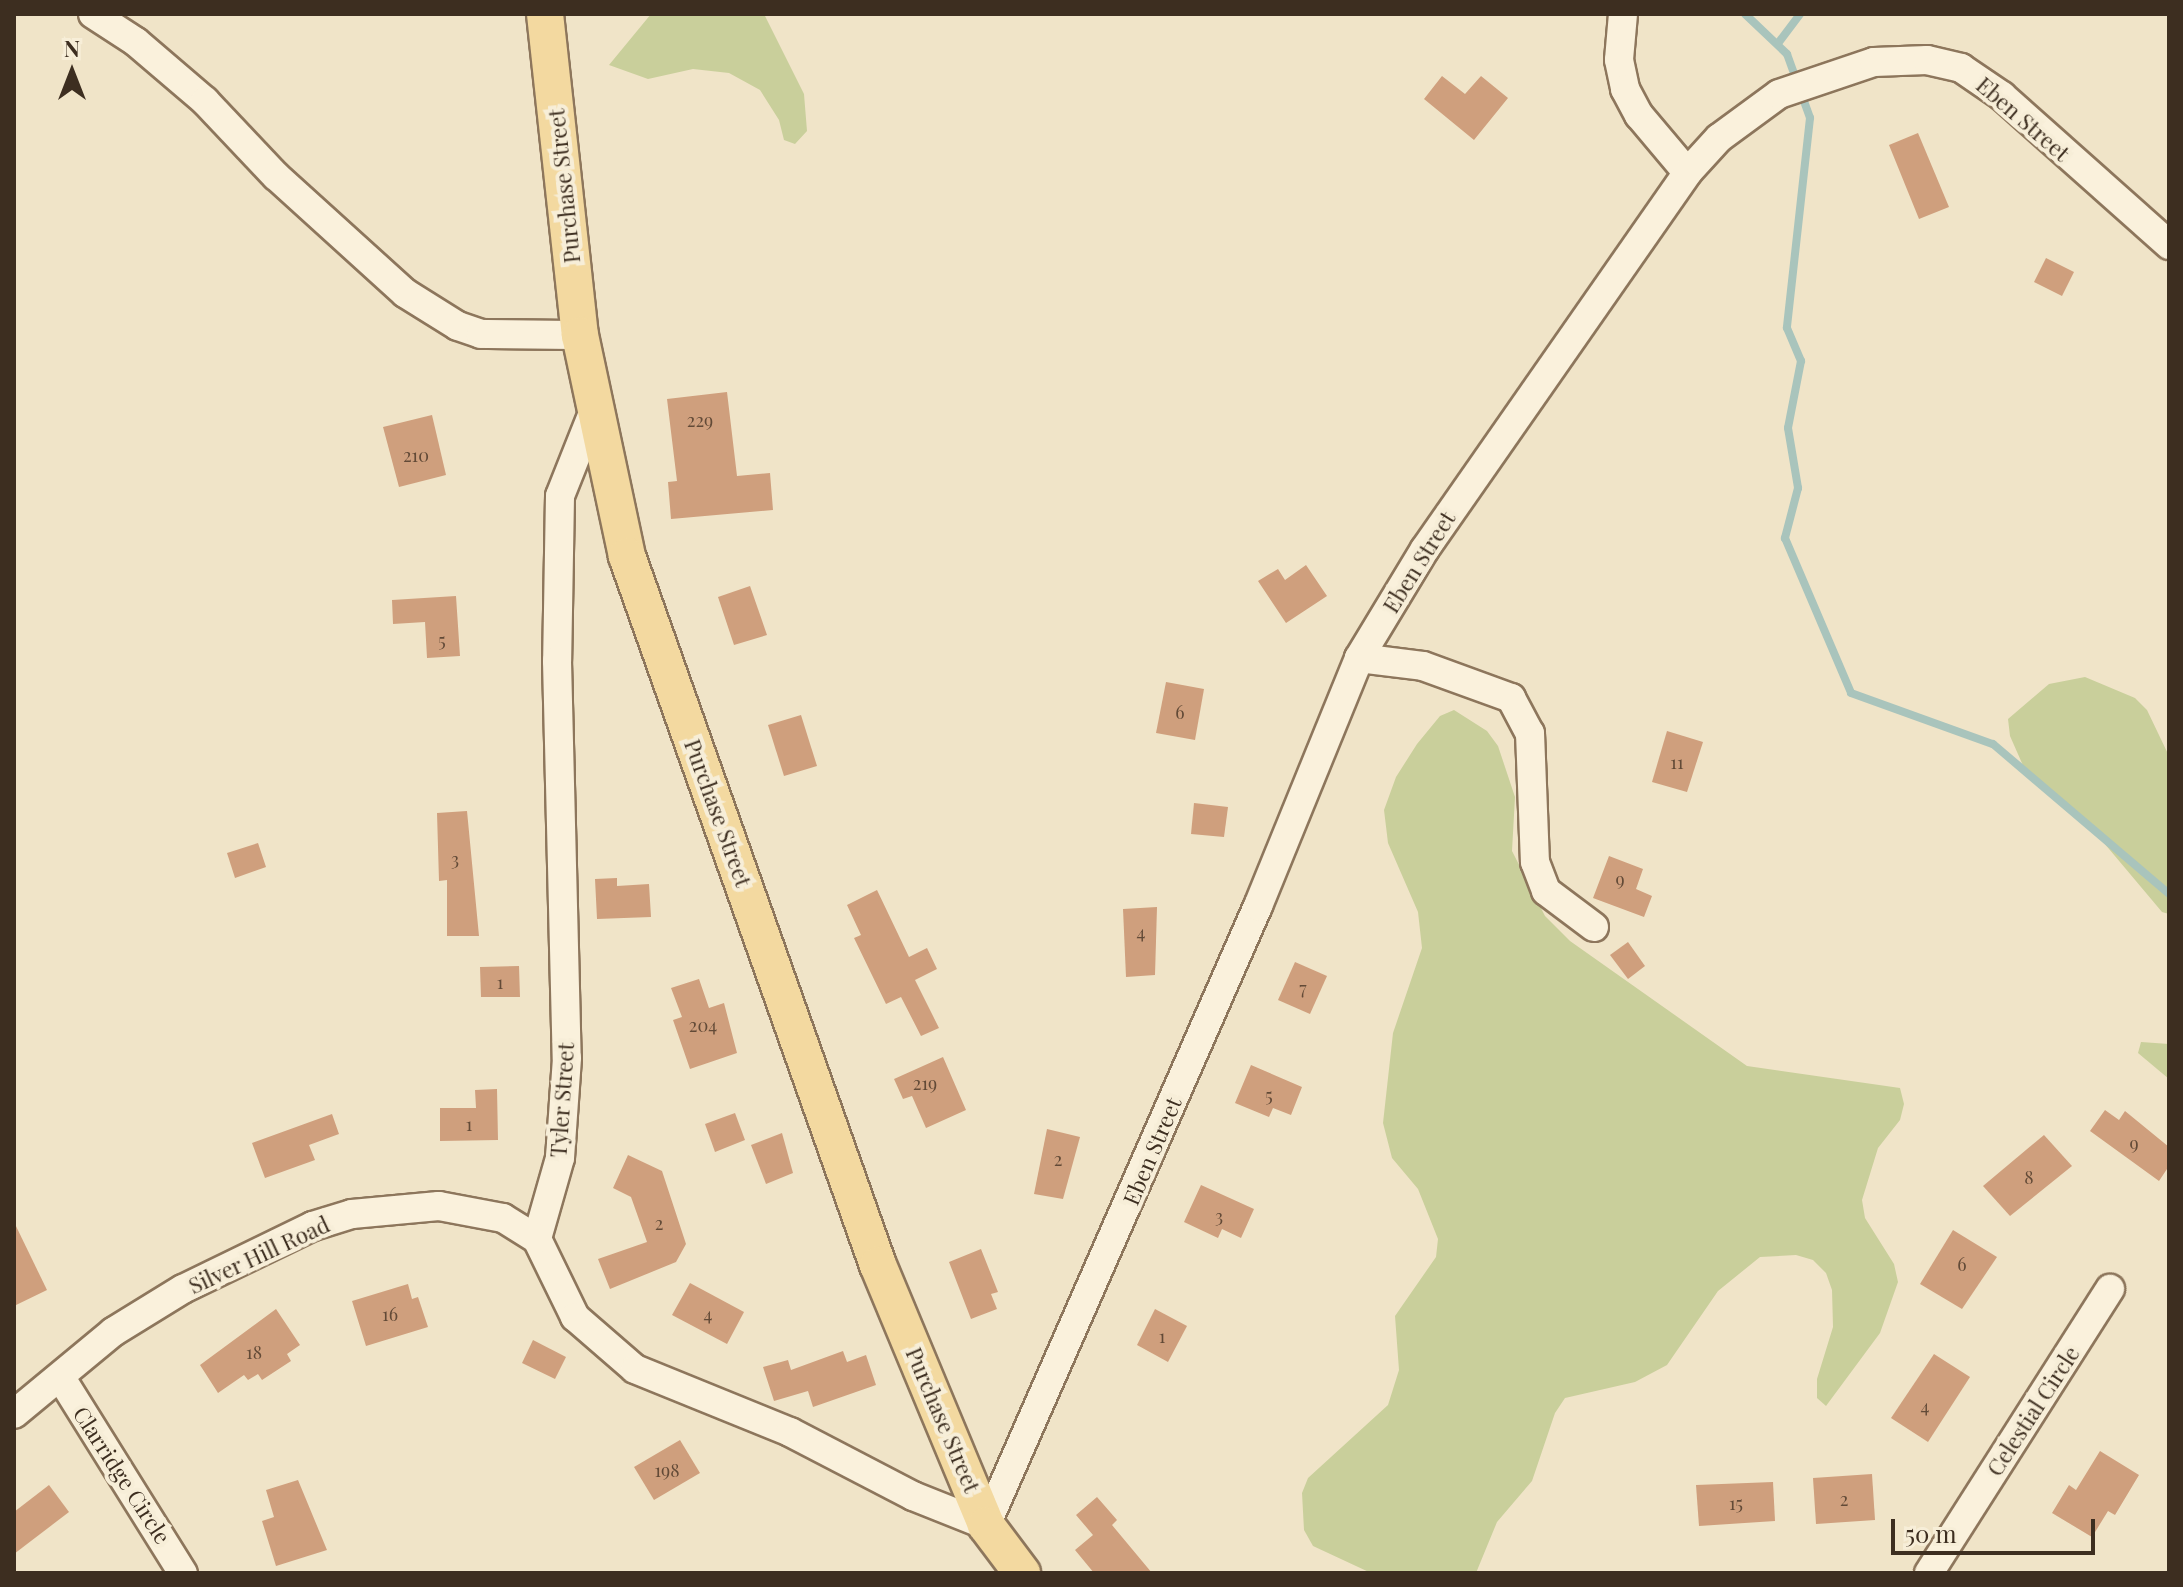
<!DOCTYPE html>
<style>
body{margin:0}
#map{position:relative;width:2183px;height:1587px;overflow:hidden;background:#f0e4c8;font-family:"Playfair Display",serif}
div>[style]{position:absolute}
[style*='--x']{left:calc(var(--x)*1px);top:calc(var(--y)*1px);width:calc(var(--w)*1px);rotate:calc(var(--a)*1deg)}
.green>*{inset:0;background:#c9cf9b}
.stream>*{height:8px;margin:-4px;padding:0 4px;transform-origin:4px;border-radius:4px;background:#a9c4bc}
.building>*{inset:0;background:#cf9f7d}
.roads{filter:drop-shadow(2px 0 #8d765c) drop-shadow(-2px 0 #8d765c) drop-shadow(0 2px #8d765c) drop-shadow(0 -2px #8d765c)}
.minor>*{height:28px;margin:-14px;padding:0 14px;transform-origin:14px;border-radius:14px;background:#faf1dc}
.major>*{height:36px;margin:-18px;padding:0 18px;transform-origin:18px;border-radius:18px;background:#f3d9a0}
span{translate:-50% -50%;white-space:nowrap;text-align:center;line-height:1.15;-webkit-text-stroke:8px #f7eed8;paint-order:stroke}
.number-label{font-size:18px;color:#624a37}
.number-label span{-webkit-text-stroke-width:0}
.street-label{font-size:22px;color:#3d2e20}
.frame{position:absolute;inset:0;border:16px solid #3d2e20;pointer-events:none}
.north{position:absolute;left:32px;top:32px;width:80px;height:80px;-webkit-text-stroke:6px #f7eed8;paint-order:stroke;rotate:0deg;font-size:22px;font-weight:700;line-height:32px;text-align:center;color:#3d2e20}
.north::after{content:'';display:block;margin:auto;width:28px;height:36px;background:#3d2e20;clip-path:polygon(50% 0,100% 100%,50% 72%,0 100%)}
.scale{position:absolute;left:1891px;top:1519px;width:204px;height:36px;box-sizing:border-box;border:4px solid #3d2e20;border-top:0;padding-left:10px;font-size:24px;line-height:28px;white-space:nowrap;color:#3d2e20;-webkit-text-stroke:6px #f7eed8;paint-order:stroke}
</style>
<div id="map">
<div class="green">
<i style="clip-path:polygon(651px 14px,764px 14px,804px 94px,807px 131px,795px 144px,784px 140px,779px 120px,760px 90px,729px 73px,693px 69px,648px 79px,609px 65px)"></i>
<i style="clip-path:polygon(2085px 677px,2135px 698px,2147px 710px,2169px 756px,2169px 914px,2162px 912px,2104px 843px,2025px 770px,2010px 736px,2008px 719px,2049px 684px)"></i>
<i style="clip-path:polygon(1454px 710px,1487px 731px,1498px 746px,1515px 797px,1512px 851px,1545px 916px,1570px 941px,1747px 1066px,1900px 1088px,1904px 1104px,1900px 1120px,1878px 1148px,1862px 1200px,1865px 1218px,1894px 1264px,1898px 1282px,1880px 1333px,1826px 1406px,1817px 1398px,1817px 1379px,1833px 1327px,1832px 1290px,1826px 1273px,1813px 1260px,1796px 1255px,1760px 1257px,1718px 1291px,1667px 1365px,1635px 1382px,1565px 1398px,1555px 1413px,1532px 1481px,1497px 1522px,1476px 1573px,1371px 1573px,1313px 1546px,1304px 1530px,1302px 1493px,1308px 1478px,1388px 1405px,1399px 1370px,1395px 1316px,1436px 1257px,1438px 1239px,1418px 1189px,1392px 1158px,1383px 1123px,1393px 1033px,1422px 948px,1418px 912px,1388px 843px,1384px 810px,1396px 777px,1417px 744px,1440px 716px)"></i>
<i style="clip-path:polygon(2141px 1042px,2169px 1044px,2169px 1079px,2138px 1053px)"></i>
</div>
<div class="stream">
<i style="--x:1745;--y:14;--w:58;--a:43.6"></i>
<i style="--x:1787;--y:54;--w:68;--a:70.2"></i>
<i style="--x:1810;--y:118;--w:211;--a:96.3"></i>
<i style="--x:1787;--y:328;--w:36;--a:67"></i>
<i style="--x:1801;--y:361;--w:68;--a:101"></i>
<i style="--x:1788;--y:428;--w:61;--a:80.5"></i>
<i style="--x:1798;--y:488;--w:52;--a:104.6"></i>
<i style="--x:1785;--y:538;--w:168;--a:66.9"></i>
<i style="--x:1851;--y:693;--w:151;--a:19.8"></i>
<i style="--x:1993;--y:744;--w:231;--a:40.4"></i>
<i style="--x:1779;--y:42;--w:35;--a:-53"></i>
</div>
<div class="building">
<i style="clip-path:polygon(1442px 76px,1465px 94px,1481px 76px,1508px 98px,1474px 140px,1424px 99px)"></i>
<i style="clip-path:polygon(1918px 133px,1949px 207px,1919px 219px,1889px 145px)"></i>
<i style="clip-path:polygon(2046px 258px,2074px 272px,2062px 296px,2034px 282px)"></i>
<i style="clip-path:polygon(727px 392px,737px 476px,770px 473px,773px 510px,671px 519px,668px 482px,677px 481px,667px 399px)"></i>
<i style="clip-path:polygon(432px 415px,446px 475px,399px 487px,383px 427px)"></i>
<i style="clip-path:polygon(1306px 565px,1327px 596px,1286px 623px,1258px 581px,1278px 569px,1285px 580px)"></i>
<i style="clip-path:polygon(750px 586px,767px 635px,734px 645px,718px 597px)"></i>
<i style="clip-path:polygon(456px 596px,460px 656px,427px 658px,425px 622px,393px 624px,392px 600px)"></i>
<i style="clip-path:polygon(1166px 682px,1204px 689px,1195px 740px,1156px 733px)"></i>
<i style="clip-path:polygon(801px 715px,817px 766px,784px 776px,768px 725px)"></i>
<i style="clip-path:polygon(1667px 731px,1703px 742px,1687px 792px,1652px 782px)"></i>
<i style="clip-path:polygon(1194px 803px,1228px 807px,1224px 837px,1191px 834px)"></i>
<i style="clip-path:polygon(467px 811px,479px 936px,447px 936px,447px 880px,439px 881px,437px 813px)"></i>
<i style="clip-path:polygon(258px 843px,266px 867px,235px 878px,227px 853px)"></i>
<i style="clip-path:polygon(1609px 856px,1643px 869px,1636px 889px,1652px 896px,1644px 917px,1593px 898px)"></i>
<i style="clip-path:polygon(617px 878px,617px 886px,649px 884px,651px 917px,597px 919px,595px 879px)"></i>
<i style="clip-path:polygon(877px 890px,909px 957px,927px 948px,937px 969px,915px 980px,939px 1028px,921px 1036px,901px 997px,886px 1004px,854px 938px,861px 935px,847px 905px)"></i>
<i style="clip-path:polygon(1157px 907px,1155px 975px,1126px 977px,1123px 909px)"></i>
<i style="clip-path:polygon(1628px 942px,1645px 966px,1628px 979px,1610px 955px)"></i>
<i style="clip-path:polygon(1295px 962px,1327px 976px,1310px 1014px,1278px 1000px)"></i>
<i style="clip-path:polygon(519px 966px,520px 997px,481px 997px,480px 967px)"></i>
<i style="clip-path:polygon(699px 979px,709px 1008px,724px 1003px,737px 1053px,690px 1069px,673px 1020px,682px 1017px,671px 988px)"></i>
<i style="clip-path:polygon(943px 1057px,966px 1110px,926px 1128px,912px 1096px,903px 1099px,894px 1079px)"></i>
<i style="clip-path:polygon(1251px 1065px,1302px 1087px,1291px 1115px,1273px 1108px,1269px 1117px,1235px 1103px)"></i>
<i style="clip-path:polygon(497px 1089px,498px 1140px,440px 1141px,440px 1108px,476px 1108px,475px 1090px)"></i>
<i style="clip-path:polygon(2105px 1110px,2119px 1120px,2125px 1111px,2169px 1147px,2169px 1166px,2159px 1181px,2090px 1131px)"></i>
<i style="clip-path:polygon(735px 1113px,745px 1140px,715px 1152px,705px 1124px)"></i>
<i style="clip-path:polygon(332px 1114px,339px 1134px,309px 1145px,315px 1160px,265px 1178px,252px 1143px)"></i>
<i style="clip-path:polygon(1047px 1129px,1080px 1137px,1063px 1199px,1034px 1194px)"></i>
<i style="clip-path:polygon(782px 1133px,793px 1173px,766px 1184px,751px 1145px)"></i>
<i style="clip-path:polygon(2044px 1135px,2072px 1166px,2010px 1216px,1983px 1186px)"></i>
<i style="clip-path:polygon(628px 1155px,662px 1171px,686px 1244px,676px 1262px,610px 1289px,598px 1259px,647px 1242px,631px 1197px,613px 1188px)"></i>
<i style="clip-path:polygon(1201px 1185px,1254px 1209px,1241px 1238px,1222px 1229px,1218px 1238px,1184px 1222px)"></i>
<i style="clip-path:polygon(14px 1222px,47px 1290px,14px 1306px)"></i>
<i style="clip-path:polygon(1953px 1230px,1997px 1257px,1962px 1309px,1920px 1284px)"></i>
<i style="clip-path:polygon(981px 1249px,998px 1292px,991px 1294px,997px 1309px,971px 1319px,949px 1262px)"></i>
<i style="clip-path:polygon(690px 1283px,744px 1312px,727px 1344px,672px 1315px)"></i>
<i style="clip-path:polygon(408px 1284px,412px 1299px,418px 1297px,428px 1327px,366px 1346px,352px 1301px)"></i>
<i style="clip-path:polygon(276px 1309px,300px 1345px,287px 1354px,291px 1361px,262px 1380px,258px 1374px,248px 1380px,244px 1375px,218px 1393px,200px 1365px)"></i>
<i style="clip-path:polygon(1155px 1309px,1187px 1326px,1168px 1362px,1137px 1345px)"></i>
<i style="clip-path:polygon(533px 1340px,566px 1357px,555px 1379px,522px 1363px)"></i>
<i style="clip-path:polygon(843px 1351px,847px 1362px,866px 1355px,876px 1385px,813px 1407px,808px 1391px,774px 1401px,763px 1367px,788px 1360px,791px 1370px)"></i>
<i style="clip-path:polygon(1934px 1354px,1970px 1377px,1928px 1442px,1891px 1418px)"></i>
<i style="clip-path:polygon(680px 1440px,700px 1473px,654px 1500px,634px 1467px)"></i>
<i style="clip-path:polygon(2100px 1451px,2139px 1475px,2115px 1515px,2108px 1511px,2092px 1537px,2052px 1513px,2069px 1485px,2076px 1490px)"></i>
<i style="clip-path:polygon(1872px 1474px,1875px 1520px,1816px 1524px,1813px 1478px)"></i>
<i style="clip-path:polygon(298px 1480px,327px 1550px,276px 1566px,262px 1521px,274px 1517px,266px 1490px)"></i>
<i style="clip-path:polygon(1773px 1482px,1775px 1521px,1699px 1526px,1696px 1485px)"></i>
<i style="clip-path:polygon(49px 1485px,69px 1512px,14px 1554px,14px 1512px)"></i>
<i style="clip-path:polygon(1097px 1497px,1117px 1520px,1112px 1525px,1152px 1573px,1094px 1573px,1075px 1550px,1093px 1535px,1076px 1515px)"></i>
</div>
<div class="roads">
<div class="minor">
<i style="--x:93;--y:14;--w:51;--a:33.1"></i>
<i style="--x:136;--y:42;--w:91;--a:40.5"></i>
<i style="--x:205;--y:101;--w:103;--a:46.6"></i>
<i style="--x:276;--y:176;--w:174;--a:42.2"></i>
<i style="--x:405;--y:293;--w:62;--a:31.9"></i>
<i style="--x:458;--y:326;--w:24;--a:19"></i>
<i style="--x:481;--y:334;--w:99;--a:0.6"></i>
<i style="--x:1623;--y:14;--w:46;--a:95"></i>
<i style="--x:1619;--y:60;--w:30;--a:78"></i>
<i style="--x:1625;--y:89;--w:30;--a:62"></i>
<i style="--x:1639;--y:115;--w:75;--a:49.9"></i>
<i style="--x:593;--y:413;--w:89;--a:111.7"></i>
<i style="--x:560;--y:496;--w:165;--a:91"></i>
<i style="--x:557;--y:661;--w:397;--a:88.6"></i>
<i style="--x:567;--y:1058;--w:100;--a:94"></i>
<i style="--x:560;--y:1158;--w:84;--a:105.9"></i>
<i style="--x:537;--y:1239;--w:87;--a:64"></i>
<i style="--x:575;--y:1317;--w:79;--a:40.9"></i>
<i style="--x:635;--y:1369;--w:167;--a:22.1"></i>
<i style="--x:790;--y:1432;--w:139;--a:27.5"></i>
<i style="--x:913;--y:1496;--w:79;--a:21.7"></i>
<i style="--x:986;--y:1525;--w:676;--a:-66.28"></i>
<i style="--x:1258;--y:906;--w:268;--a:-67.8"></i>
<i style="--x:1359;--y:658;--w:127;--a:-58.8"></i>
<i style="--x:1425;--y:549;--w:458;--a:-55.1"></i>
<i style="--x:1687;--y:173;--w:47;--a:-47.6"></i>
<i style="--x:1719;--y:138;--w:74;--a:-36.3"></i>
<i style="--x:1779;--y:94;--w:100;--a:-18.6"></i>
<i style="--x:1874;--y:62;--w:53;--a:-2.2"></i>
<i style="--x:1927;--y:60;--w:35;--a:13"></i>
<i style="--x:1961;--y:68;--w:50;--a:34.3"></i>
<i style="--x:2002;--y:96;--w:224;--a:41.7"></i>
<i style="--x:1359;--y:658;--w:64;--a:7.1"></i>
<i style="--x:1423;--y:666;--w:94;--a:20"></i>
<i style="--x:1511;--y:698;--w:40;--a:62"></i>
<i style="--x:1530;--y:733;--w:129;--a:87.8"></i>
<i style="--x:1535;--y:862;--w:31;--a:69"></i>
<i style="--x:1546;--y:891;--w:60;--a:36.9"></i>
<i style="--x:61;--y:1378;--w:230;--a:58"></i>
<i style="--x:14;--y:1414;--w:129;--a:-39.6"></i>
<i style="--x:113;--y:1332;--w:82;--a:-31.6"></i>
<i style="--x:183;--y:1289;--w:144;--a:-25.9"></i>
<i style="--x:313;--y:1226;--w:41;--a:-17.1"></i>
<i style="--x:352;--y:1214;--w:87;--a:-5.3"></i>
<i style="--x:439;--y:1206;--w:65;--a:10.6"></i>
<i style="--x:503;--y:1218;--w:40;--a:32"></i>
<i style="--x:1929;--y:1573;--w:337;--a:-57.5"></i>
</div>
<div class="major">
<i style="--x:545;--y:14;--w:323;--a:83.8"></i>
<i style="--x:580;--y:335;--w:226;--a:78"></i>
<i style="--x:627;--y:556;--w:752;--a:70.51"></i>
<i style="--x:878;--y:1265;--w:282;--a:67.4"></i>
<i style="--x:986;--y:1525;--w:60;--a:53.1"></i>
</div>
</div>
<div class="number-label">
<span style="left:700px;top:420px">229</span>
<span style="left:416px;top:455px">210</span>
<span style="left:442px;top:640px">5</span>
<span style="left:1180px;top:712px">6</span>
<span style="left:1677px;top:762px">11</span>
<span style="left:455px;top:859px">3</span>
<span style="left:1620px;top:879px">9</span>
<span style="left:1141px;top:932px">4</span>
<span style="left:500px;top:982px">1</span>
<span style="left:1303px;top:988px">7</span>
<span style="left:703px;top:1025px">204</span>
<span style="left:925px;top:1083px">219</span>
<span style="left:1269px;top:1095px">5</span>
<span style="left:469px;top:1124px">1</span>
<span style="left:2134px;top:1143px">9</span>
<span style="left:1058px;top:1159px">2</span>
<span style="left:2029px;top:1177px">8</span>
<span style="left:1219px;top:1216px">3</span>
<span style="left:659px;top:1223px">2</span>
<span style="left:1962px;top:1264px">6</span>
<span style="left:390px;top:1314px">16</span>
<span style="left:708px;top:1314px">4</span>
<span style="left:1162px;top:1336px">1</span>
<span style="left:254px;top:1352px">18</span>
<span style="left:1925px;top:1406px">4</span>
<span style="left:667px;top:1470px">198</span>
<span style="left:1844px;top:1499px">2</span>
<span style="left:1736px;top:1503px">15</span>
</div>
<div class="street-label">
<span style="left:2023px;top:119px;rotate:41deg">Eben Street</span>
<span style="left:564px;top:186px;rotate:-96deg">Purchase Street</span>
<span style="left:1419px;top:562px;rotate:-58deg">Eben Street</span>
<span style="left:718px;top:813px;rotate:70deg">Purchase Street</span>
<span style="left:562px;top:1100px;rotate:-86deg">Tyler Street</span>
<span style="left:1152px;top:1151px;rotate:-67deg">Eben Street</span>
<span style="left:259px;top:1255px;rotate:-25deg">Silver Hill Road</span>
<span style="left:2033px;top:1411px;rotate:-57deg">Celestial Circle</span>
<span style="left:943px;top:1420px;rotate:67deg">Purchase Street</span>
<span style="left:122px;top:1475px;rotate:57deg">Clarridge Circle</span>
</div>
<div class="frame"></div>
<div class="north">N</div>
<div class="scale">50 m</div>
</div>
